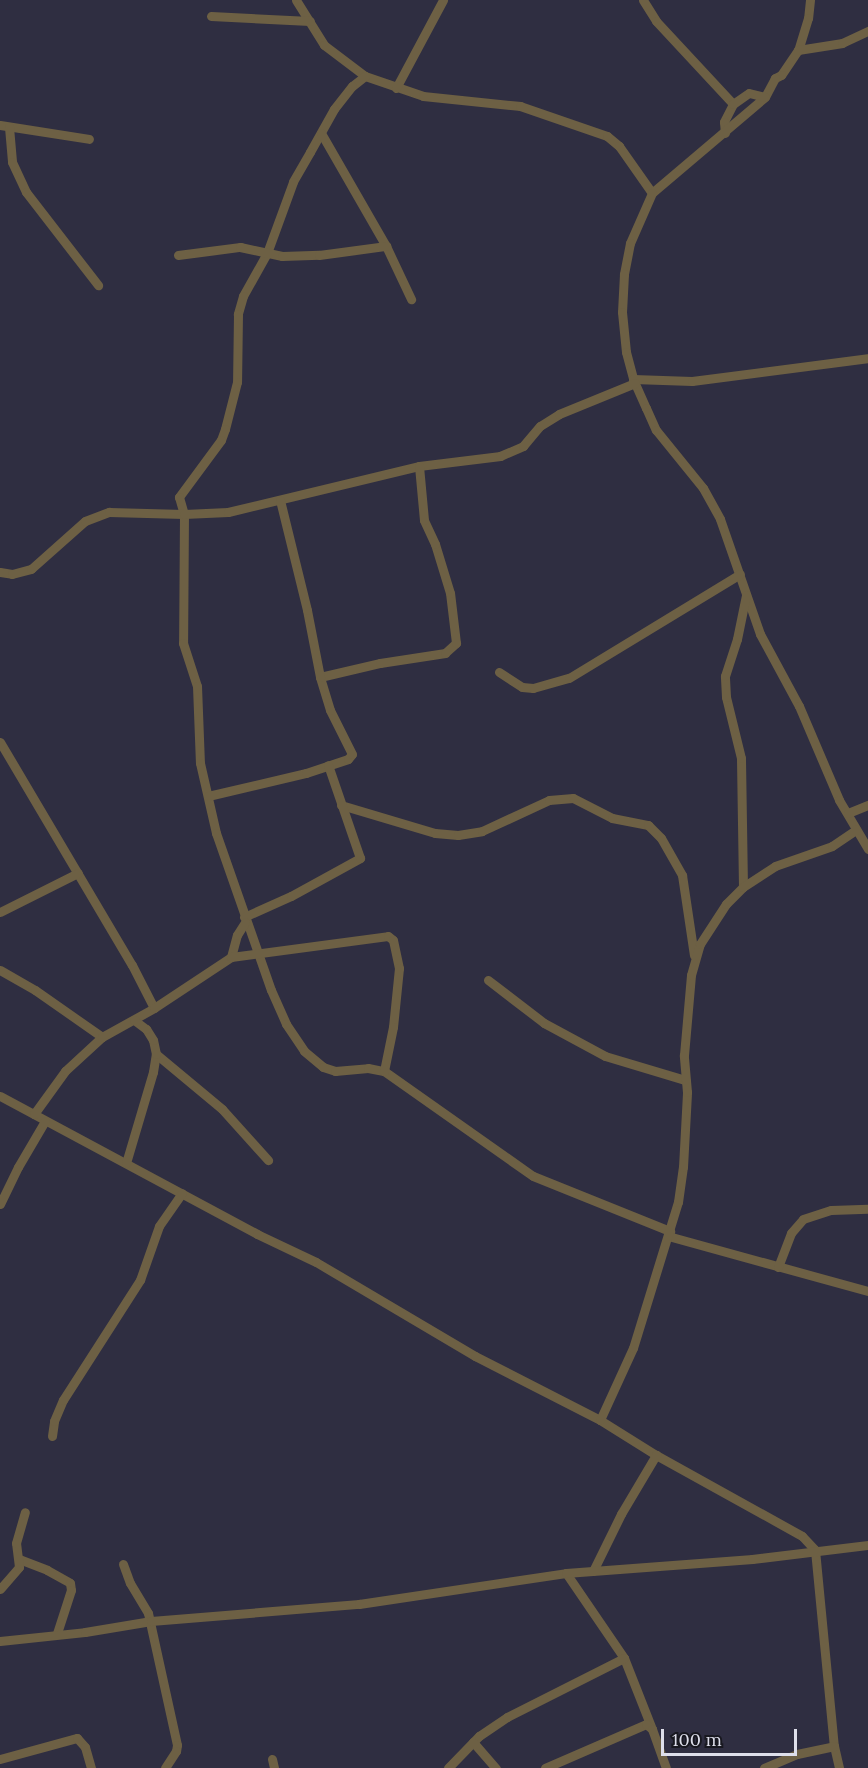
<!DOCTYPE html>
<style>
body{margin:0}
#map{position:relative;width:868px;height:1768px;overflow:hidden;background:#2f2e41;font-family:Lora,serif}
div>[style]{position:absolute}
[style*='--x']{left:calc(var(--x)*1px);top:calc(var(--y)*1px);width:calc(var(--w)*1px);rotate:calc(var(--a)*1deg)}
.minor>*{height:9px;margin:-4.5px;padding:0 4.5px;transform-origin:4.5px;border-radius:4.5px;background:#6d6044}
span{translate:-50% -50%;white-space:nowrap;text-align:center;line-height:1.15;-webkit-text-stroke:6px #181820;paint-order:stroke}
.scale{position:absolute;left:661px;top:1729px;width:136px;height:27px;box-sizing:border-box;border:3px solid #dedfeb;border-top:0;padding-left:8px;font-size:18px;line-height:21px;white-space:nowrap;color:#dedfeb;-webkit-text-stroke:4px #181820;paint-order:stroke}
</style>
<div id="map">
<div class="minor">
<i style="--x:296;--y:0;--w:53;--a:58.1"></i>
<i style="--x:324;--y:45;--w:51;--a:37.1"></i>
<i style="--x:365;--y:76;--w:61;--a:19"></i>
<i style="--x:423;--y:96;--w:98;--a:5.9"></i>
<i style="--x:520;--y:106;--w:92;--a:19"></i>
<i style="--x:607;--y:136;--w:16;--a:40"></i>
<i style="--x:619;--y:146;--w:57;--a:54.9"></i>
<i style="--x:643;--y:0;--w:25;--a:58"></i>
<i style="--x:656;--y:21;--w:113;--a:47.1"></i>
<i style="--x:733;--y:104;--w:20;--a:117"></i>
<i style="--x:724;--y:122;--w:11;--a:85"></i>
<i style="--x:810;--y:0;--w:18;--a:96"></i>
<i style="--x:808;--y:18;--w:34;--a:107"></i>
<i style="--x:798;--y:50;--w:30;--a:124"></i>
<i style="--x:781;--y:75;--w:7;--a:153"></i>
<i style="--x:775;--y:78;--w:21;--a:118"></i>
<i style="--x:765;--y:97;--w:148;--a:139.7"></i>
<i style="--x:652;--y:193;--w:55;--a:113.7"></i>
<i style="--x:630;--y:243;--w:32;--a:101"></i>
<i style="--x:624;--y:274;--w:38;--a:93"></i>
<i style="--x:622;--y:312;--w:40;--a:84.3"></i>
<i style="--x:626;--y:352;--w:28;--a:75"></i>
<i style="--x:633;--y:379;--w:32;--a:66"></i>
<i style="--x:646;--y:408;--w:24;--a:66"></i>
<i style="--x:656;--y:430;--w:75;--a:51"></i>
<i style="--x:703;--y:488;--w:35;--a:61"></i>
<i style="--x:720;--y:519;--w:122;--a:70.8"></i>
<i style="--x:760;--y:634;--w:82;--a:61.6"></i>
<i style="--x:799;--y:706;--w:102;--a:66.9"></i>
<i style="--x:839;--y:800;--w:57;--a:59.4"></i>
<i style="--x:211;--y:16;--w:99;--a:2.9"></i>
<i style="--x:798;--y:50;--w:45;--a:-9"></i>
<i style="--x:842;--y:43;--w:29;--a:-25"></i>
<i style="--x:365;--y:76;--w:16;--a:142"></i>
<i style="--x:352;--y:86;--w:29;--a:128"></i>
<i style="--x:334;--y:109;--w:49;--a:119.2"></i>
<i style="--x:310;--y:152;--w:34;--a:120"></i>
<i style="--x:293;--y:182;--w:76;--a:110.1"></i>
<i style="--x:267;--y:253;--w:49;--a:119.2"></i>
<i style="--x:243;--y:296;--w:19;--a:106"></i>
<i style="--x:238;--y:314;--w:68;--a:90.8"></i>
<i style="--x:237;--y:382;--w:49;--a:104.3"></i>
<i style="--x:225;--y:429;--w:12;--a:110"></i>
<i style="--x:221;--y:440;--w:71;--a:126.4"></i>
<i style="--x:179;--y:497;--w:18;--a:74"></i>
<i style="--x:184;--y:514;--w:129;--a:90.4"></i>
<i style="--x:183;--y:643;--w:45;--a:72"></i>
<i style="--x:197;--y:686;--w:77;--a:87.8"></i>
<i style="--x:200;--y:763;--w:72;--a:77.1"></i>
<i style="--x:216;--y:833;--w:166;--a:70.7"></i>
<i style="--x:271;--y:990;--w:37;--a:66"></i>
<i style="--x:286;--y:1024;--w:32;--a:56"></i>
<i style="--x:304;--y:1051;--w:25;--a:40"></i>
<i style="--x:323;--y:1067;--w:13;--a:18"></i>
<i style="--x:335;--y:1071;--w:33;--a:-5"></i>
<i style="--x:368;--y:1068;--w:16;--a:11"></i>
<i style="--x:384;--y:1071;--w:182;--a:35.2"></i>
<i style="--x:533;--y:1176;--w:148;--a:21.9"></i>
<i style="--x:396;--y:88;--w:100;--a:-61.9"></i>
<i style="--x:733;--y:104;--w:19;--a:-35"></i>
<i style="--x:749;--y:93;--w:16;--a:14"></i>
<i style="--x:0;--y:125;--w:90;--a:8.9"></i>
<i style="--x:9;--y:127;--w:35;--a:85"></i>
<i style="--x:12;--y:162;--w:33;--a:65"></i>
<i style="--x:26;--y:192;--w:118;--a:52.3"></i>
<i style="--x:321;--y:133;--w:130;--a:60.1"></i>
<i style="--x:386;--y:246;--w:59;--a:64.7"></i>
<i style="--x:178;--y:255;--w:63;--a:-7.4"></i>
<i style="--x:240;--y:247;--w:43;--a:12.1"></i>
<i style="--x:282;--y:256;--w:37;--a:-2"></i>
<i style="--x:319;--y:255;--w:68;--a:-7.7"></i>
<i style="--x:633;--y:379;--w:59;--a:1.9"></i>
<i style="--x:692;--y:381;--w:177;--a:-7.4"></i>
<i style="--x:0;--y:572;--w:12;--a:9"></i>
<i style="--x:12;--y:574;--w:20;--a:-15"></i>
<i style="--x:31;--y:569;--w:72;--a:-41.6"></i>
<i style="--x:85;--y:521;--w:26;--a:-21"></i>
<i style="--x:109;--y:512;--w:75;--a:1.5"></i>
<i style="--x:184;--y:514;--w:44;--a:-2.6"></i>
<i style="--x:228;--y:512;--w:196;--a:-13.5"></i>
<i style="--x:419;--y:466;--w:82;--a:-7"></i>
<i style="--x:500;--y:456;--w:25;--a:-23"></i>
<i style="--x:523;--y:446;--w:26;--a:-50"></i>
<i style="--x:540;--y:426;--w:22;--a:-32"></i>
<i style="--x:559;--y:414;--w:82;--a:-22.2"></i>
<i style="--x:499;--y:672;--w:27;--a:33"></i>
<i style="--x:522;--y:687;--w:11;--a:5"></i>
<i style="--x:533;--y:688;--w:37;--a:-16"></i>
<i style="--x:569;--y:678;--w:200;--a:-31.3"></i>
<i style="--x:320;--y:677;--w:62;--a:-13.1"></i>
<i style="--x:380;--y:663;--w:66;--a:-8.7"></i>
<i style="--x:445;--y:653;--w:15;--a:-42"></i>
<i style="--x:456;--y:643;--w:50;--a:-96.8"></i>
<i style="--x:450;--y:593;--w:51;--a:-107"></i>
<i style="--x:435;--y:544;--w:26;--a:-115"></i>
<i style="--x:424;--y:520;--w:54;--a:-95.3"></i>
<i style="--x:0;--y:742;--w:259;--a:59.4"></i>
<i style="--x:132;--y:965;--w:48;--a:62.9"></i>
<i style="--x:208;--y:796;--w:101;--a:-13.2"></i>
<i style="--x:306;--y:773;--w:44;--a:-18.4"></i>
<i style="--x:348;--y:759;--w:6;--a:-51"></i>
<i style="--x:352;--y:754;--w:49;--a:-116.6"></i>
<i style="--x:330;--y:710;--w:34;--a:-107"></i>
<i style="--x:320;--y:677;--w:68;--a:-101"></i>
<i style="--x:307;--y:610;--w:113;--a:-103.8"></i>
<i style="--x:341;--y:805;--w:98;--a:16.6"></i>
<i style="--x:435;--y:833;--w:23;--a:5"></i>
<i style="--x:458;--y:835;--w:24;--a:-9"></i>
<i style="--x:482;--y:831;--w:74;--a:-24.8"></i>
<i style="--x:549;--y:800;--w:24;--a:-5"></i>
<i style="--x:573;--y:798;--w:44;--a:27.1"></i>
<i style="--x:612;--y:818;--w:37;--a:11"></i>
<i style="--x:648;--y:825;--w:18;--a:45"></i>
<i style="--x:661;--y:838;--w:43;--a:60.4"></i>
<i style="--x:682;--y:875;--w:81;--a:81.5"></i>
<i style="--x:848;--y:813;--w:22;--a:-22"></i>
<i style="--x:743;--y:887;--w:129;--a:-90.9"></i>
<i style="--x:741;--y:758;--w:63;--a:-103.8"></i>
<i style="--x:726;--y:697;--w:21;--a:-93"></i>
<i style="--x:725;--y:676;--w:39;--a:-72"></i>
<i style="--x:737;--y:639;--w:45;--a:-78.4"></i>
<i style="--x:0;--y:912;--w:87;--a:-26.6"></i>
<i style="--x:244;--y:917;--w:51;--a:-24.1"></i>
<i style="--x:291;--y:896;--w:79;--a:-28.8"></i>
<i style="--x:360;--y:858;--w:98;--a:-109"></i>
<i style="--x:231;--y:957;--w:23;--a:-75"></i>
<i style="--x:237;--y:935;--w:15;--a:-58"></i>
<i style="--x:0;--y:970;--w:40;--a:29.7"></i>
<i style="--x:35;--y:990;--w:82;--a:35"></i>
<i style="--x:488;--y:980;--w:71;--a:37.5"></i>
<i style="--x:544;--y:1023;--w:69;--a:28.4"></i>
<i style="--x:605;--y:1056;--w:84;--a:16.7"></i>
<i style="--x:156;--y:1054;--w:86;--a:39.8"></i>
<i style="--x:222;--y:1109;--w:69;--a:48"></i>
<i style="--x:0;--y:1096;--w:292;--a:28.2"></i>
<i style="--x:257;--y:1234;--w:65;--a:25.4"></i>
<i style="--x:316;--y:1262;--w:185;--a:30.6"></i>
<i style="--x:475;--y:1356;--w:140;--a:27.1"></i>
<i style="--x:600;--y:1420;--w:66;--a:32"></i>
<i style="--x:656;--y:1455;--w:167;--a:29"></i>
<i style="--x:802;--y:1536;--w:19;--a:47"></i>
<i style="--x:815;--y:1550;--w:197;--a:84.5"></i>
<i style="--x:834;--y:1746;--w:23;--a:77"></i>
<i style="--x:34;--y:1114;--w:53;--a:-54.2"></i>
<i style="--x:65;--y:1071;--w:50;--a:-42.6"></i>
<i style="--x:102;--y:1037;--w:60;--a:-29.1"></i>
<i style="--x:154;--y:1008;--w:92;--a:-33.5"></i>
<i style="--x:231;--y:957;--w:158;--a:-7.6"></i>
<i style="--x:388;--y:936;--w:6;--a:39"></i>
<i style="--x:393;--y:940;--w:29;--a:78"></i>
<i style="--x:399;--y:968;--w:59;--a:95.8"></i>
<i style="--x:393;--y:1027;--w:45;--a:101.6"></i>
<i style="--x:126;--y:1163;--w:95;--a:-73.5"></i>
<i style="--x:153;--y:1072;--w:18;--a:-81"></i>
<i style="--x:156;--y:1054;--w:14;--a:-102"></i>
<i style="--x:153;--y:1040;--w:13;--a:-122"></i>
<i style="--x:146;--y:1029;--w:15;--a:-143"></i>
<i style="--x:0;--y:1204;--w:41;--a:-64.1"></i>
<i style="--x:18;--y:1167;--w:53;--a:-59.6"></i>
<i style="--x:668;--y:1236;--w:207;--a:15.4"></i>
<i style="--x:778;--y:1267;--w:36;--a:-69"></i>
<i style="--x:791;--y:1233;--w:18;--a:-49"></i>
<i style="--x:803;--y:1219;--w:29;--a:-18"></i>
<i style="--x:831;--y:1210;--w:37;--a:-2"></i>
<i style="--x:600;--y:1420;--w:79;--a:-65.4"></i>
<i style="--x:633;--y:1348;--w:153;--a:-72.9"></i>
<i style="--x:678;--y:1202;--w:35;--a:-82"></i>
<i style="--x:683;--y:1167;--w:75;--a:-86.9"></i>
<i style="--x:687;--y:1092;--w:37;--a:-95"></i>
<i style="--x:684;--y:1055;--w:80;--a:-85"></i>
<i style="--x:691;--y:975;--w:32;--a:-74"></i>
<i style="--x:700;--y:944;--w:48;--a:-57"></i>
<i style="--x:726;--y:904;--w:24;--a:-45"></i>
<i style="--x:743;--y:887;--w:38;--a:-33"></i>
<i style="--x:775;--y:866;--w:60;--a:-19.3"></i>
<i style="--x:832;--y:846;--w:29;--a:-34"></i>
<i style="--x:52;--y:1436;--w:15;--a:-82"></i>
<i style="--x:54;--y:1421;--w:23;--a:-67"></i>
<i style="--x:63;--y:1400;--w:143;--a:-57.3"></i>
<i style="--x:140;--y:1280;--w:57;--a:-70.6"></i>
<i style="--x:159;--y:1226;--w:40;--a:-55.1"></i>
<i style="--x:19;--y:1559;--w:30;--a:21"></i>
<i style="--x:47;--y:1570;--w:26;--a:29"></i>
<i style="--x:70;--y:1583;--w:7;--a:82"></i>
<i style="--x:71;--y:1590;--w:45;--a:108"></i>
<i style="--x:123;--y:1564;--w:20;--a:70"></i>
<i style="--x:130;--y:1583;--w:35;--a:59"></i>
<i style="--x:148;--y:1613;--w:135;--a:77.6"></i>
<i style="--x:177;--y:1745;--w:6;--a:99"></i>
<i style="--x:176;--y:1751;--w:20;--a:123"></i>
<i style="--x:593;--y:1571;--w:64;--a:-63.8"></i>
<i style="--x:621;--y:1514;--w:69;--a:-59.3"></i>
<i style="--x:566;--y:1573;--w:103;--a:55.7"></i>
<i style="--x:624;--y:1658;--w:76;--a:68.5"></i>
<i style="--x:0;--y:1589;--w:29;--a:-49"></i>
<i style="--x:19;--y:1567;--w:24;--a:-97"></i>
<i style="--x:16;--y:1543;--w:32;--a:-74"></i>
<i style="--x:0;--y:1641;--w:85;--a:-6"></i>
<i style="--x:85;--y:1632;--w:67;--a:-9.5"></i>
<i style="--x:151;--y:1621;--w:209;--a:-4.7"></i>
<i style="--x:359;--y:1604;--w:209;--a:-8.5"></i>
<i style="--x:566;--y:1573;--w:187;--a:-4.3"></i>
<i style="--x:752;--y:1559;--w:117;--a:-6.9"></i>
<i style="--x:473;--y:1742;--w:35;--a:49"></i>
<i style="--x:0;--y:1759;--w:80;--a:-15.3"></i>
<i style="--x:77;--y:1738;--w:12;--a:48"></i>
<i style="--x:85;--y:1747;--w:22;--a:74"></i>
<i style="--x:272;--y:1759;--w:9;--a:77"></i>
<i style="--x:448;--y:1768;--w:45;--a:-45.9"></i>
<i style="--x:479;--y:1736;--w:34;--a:-34"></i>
<i style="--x:507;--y:1717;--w:131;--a:-26.8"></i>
<i style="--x:545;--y:1768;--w:110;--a:-23.5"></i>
<i style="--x:646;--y:1724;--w:8;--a:40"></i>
<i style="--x:652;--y:1729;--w:41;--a:70.3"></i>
<i style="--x:764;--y:1768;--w:36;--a:-23"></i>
<i style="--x:797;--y:1754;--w:38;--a:-12"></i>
</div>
<div class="scale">100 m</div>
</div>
